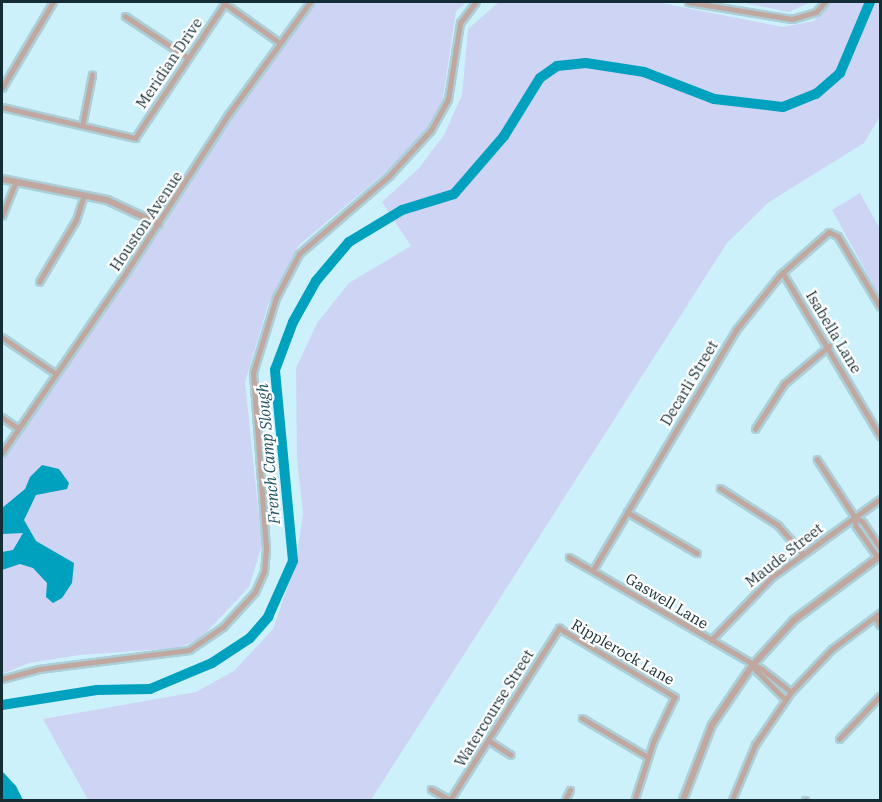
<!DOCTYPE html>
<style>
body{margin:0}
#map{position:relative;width:882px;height:802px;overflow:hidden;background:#cdf1fb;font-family:"IBM Plex Serif",serif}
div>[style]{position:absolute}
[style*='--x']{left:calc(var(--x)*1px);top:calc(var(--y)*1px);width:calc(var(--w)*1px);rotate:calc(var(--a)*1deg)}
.green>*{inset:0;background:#ced4f3}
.water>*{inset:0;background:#00a1be}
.river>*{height:10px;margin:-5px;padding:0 5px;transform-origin:5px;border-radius:5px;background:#00a1be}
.roads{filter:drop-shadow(2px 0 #acced7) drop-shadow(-2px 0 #acced7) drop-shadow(0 2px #acced7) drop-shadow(0 -2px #acced7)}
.minor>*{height:4.5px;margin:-2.25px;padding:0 2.25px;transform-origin:2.25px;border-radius:2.25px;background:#c0a8a1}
.tertiary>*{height:6px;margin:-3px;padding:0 3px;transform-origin:3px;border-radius:3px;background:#c0a8a1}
span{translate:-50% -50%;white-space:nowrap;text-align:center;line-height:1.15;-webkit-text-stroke:4.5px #fff;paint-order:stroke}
.street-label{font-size:15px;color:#142d34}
.water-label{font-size:16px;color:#235764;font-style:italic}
.frame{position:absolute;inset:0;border:3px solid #142d34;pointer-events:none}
</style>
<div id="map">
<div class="green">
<i style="clip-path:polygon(317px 2px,467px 2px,456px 11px,443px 98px,436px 116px,406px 155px,298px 246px,268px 305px,245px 382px,262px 545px,249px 587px,200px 639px,177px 648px,80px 655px,29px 663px,2px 674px,2px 460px,129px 278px,229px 123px)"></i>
<i style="clip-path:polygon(499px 2px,656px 2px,783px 27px,814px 21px,829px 2px,880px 2px,880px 116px,864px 143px,769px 202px,727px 243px,371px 800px,88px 800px,43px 719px,196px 692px,234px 671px,273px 629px,296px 563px,303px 513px,297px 459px,296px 368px,317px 323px,349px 283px,411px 246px,382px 202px,419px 168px,444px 135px,462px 95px,468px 29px)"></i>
<i style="clip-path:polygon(740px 2px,811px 2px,789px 12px)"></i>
<i style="clip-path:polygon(860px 193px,880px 229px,880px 297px,832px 210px)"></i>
</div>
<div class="water">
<i style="clip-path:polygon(42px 465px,59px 469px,69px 483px,67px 489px,36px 495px,24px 520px,36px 541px,74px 563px,72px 583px,62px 598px,53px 603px,46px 597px,47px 583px,33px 568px,20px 564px,2px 570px,2px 552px,13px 550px,23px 533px,2px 534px,2px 508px,25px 489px,30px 477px)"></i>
<i style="clip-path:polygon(2px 771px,16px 786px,23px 800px,2px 800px)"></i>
</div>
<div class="river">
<i style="--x:2;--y:705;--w:96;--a:-9"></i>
<i style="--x:97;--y:690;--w:53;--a:-1.1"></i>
<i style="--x:150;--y:689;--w:67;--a:-22.8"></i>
<i style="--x:212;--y:663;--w:45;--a:-33.3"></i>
<i style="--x:250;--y:638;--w:28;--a:-49"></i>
<i style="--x:268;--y:617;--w:61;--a:-65.9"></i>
<i style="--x:293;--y:561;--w:192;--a:-95.4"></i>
<i style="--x:275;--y:370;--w:51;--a:-69.4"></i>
<i style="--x:293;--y:322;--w:47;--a:-60.7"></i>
<i style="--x:316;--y:281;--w:51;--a:-49.8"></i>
<i style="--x:349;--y:242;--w:62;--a:-31.1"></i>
<i style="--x:402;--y:210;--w:54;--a:-17.1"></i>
<i style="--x:454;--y:194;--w:77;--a:-49.2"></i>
<i style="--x:504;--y:136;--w:68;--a:-58.2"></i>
<i style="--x:540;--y:78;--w:21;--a:-35"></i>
<i style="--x:557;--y:66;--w:29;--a:-6"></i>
<i style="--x:586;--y:63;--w:59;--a:8.8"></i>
<i style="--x:644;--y:72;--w:75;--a:21.1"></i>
<i style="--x:714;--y:99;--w:69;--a:6.6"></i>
<i style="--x:783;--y:107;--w:35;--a:-22"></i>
<i style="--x:816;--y:94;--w:32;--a:-41"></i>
<i style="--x:840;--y:73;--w:77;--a:-67.1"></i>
</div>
<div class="roads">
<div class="minor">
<i style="--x:223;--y:2;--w:70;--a:35.7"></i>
<i style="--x:688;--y:2;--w:105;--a:9.3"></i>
<i style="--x:792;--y:19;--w:25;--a:-16"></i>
<i style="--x:816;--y:12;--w:13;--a:-48"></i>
<i style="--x:125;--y:16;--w:74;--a:33.5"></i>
<i style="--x:2;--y:88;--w:100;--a:-59.3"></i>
<i style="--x:2;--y:107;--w:137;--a:13.1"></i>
<i style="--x:135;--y:138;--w:162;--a:-56.3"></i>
<i style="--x:82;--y:126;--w:52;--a:-78.9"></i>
<i style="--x:2;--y:216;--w:37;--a:-68"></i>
<i style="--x:783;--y:273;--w:190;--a:59.2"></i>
<i style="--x:39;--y:282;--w:72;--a:-59.2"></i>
<i style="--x:76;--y:220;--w:25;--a:-72"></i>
<i style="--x:2;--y:337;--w:64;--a:34.2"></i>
<i style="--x:2;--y:417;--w:19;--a:35"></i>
<i style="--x:755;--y:429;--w:54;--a:-57.2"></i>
<i style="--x:784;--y:384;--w:59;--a:-40.2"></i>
<i style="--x:2;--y:453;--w:221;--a:-55.5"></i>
<i style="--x:127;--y:271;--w:186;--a:-57.1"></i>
<i style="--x:228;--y:115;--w:140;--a:-54"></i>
<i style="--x:817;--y:459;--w:69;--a:56.8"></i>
<i style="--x:855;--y:517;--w:9;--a:32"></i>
<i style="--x:863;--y:522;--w:30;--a:56"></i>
<i style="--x:720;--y:488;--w:69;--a:32.5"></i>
<i style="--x:778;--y:525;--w:37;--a:49"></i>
<i style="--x:627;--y:512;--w:81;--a:30.4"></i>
<i style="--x:855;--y:517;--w:9;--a:84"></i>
<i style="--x:856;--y:526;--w:39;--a:55"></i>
<i style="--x:569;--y:557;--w:223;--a:30.1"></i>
<i style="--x:762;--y:669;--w:37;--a:38"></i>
<i style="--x:593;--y:570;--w:279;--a:-59.2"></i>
<i style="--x:736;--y:330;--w:70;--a:-51.3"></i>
<i style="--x:780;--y:275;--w:65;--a:-41.3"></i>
<i style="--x:829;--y:232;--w:10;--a:24"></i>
<i style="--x:838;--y:236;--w:82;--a:59"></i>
<i style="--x:876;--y:617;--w:9;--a:63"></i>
<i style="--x:711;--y:640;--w:88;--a:-45.9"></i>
<i style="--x:772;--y:577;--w:133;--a:-35.8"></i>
<i style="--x:752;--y:666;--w:47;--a:45"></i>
<i style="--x:2;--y:679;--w:38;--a:-15"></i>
<i style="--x:39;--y:669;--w:151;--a:-7.2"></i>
<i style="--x:189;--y:650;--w:41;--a:-34.1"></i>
<i style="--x:223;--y:627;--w:47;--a:-47.6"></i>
<i style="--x:255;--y:592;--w:22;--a:-66"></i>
<i style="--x:264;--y:572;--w:23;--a:-85"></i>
<i style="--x:266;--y:549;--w:176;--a:-94.2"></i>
<i style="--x:253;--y:373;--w:78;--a:-73"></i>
<i style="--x:276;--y:298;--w:50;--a:-62.4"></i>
<i style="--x:299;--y:254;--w:119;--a:-40.9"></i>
<i style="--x:389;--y:176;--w:62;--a:-47.6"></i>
<i style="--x:431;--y:130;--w:35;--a:-61"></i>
<i style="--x:448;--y:99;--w:77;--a:-81"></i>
<i style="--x:460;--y:23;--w:26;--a:-53"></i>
<i style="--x:582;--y:718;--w:77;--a:30.6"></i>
<i style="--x:839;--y:739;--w:59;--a:-46.4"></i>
<i style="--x:488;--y:740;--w:27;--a:33"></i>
<i style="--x:431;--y:789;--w:22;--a:30"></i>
<i style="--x:450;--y:800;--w:204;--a:-57.6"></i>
<i style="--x:559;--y:628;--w:135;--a:30.7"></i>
<i style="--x:675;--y:697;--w:49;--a:115.5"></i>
<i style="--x:654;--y:741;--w:62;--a:107.9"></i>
<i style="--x:565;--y:800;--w:11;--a:-63"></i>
<i style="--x:732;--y:800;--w:60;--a:-67.3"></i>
<i style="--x:755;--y:745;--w:64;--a:-55.8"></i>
<i style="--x:791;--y:692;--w:59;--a:-46.4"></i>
<i style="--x:832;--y:649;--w:60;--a:-36.9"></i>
<i style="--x:805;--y:800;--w:1;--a:0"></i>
</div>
<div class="tertiary">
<i style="--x:2;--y:179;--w:107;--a:11.3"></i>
<i style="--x:107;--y:200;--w:57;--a:24.8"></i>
<i style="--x:683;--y:800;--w:80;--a:-68.9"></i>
<i style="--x:712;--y:725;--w:71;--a:-55.9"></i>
<i style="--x:752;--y:666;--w:62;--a:-47.6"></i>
<i style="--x:794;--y:620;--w:107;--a:-36.7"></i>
</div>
</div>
<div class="street-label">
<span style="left:169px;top:63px;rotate:-56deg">Meridian Drive</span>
<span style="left:146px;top:221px;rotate:-56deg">Houston Avenue</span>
<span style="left:834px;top:332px;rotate:59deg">Isabella Lane</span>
<span style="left:689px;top:383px;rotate:-59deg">Decarli Street</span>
<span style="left:784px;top:555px;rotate:-38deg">Maude Street</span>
<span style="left:667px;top:601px;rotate:31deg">Gaswell Lane</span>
<span style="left:623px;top:652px;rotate:30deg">Ripplerock Lane</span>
<span style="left:494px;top:708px;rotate:-58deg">Watercourse Street</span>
</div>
<div class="water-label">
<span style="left:268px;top:454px;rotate:-95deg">French Camp Slough</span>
</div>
<div class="frame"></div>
</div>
